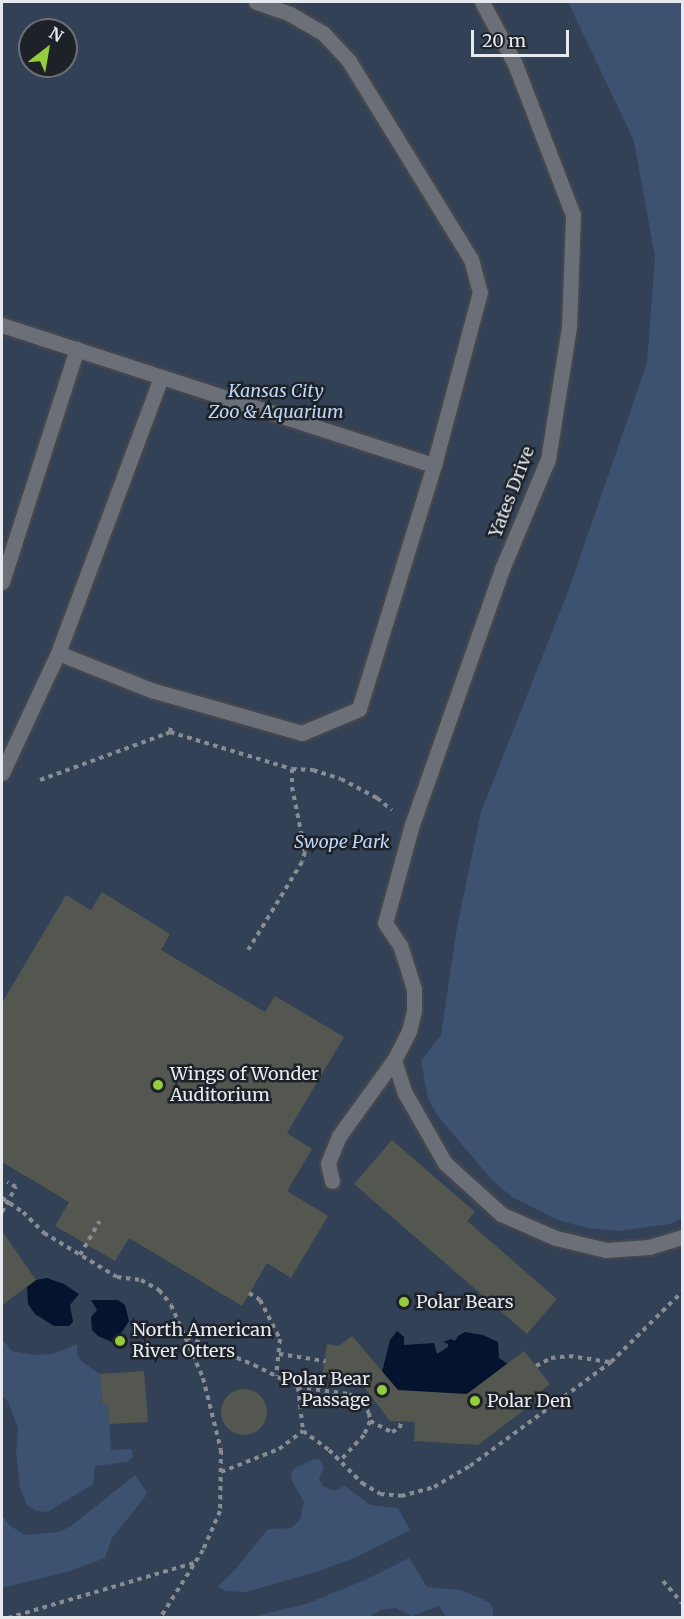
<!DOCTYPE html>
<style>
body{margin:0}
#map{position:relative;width:684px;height:1619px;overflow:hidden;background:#262b32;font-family:Merriweather,serif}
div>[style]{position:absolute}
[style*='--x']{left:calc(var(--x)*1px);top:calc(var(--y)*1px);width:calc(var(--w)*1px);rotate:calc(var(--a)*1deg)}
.green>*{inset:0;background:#334157}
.forest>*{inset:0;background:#3d5170}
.water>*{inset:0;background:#04132e}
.building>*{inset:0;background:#53574f}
.round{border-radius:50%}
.path>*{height:4px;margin-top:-2px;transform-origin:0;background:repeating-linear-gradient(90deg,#898d93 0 4.5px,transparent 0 9px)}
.roads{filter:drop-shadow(2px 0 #43464d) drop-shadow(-2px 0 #43464d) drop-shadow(0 2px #43464d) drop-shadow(0 -2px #43464d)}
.lane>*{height:15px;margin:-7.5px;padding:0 7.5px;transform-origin:7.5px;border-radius:7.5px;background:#6a6f78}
.dots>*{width:16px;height:16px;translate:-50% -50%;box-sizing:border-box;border:3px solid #1d2128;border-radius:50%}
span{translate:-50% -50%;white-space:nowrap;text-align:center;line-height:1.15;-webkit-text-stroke:5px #1d2128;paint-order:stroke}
.park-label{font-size:18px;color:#bfd5f6;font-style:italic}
.street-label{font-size:18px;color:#e6e9ee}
.poi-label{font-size:18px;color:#e6e9ee}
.left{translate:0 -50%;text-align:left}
.right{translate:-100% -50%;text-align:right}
.frame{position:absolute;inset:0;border:3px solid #e6e9ee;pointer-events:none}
.north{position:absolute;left:18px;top:18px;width:60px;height:60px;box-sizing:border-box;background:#1d2128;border:2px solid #6d7177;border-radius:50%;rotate:31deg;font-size:16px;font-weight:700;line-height:24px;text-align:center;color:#e6e9ee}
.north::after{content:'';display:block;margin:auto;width:21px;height:27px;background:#94cc3c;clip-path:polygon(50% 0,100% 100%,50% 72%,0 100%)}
.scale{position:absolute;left:471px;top:30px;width:98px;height:27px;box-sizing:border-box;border:3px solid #e6e9ee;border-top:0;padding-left:8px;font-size:18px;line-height:21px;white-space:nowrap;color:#e6e9ee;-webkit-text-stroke:4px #1d2128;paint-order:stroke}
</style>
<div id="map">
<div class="green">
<i style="clip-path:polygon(evenodd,2px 2px,682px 2px,682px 1617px,2px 1617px,2px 2px,30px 30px,66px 30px,66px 66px,30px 66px,30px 30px)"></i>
</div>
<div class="forest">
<i style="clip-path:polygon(568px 2px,682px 2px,682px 1218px,670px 1224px,618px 1231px,588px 1228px,561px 1221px,512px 1197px,492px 1180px,437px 1115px,428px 1098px,421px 1061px,441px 1035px,457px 927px,481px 812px,569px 589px,647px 363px,655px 257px,634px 141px)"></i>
<i style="clip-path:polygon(2px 1339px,12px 1351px,33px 1355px,53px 1354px,77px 1344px,77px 1354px,81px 1361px,100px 1374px,102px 1403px,108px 1403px,111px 1450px,131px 1449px,133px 1457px,127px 1462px,95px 1466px,93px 1484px,48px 1512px,36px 1511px,27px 1505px,20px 1487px,16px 1451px,18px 1428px,8px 1402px,2px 1395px)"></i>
<i style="clip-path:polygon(314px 1459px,320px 1460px,324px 1467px,319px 1479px,323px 1486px,334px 1491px,345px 1486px,370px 1505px,398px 1508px,410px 1530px,357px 1557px,319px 1571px,246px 1592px,225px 1591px,218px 1586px,233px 1572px,268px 1529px,291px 1528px,300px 1520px,304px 1502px,292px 1481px,291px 1473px,295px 1468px)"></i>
<i style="clip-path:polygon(135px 1475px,147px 1492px,145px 1497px,112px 1538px,105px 1558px,70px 1571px,2px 1588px,2px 1515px,9px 1525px,25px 1535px,59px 1532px,71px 1526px)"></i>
<i style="clip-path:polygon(409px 1558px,427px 1587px,460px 1590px,489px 1602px,493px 1608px,493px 1617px,446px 1617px,439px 1606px,412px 1616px,396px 1608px,380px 1610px,369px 1617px,251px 1617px,306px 1604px,365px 1580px)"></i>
</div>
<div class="water">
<i style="clip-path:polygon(47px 1278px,64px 1284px,79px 1294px,70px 1305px,73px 1322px,69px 1326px,54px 1326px,35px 1314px,28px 1304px,27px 1287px,36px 1280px)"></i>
<i style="clip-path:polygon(91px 1300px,118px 1300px,125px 1305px,129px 1321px,122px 1332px,116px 1336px,114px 1343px,98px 1336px,92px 1330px,91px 1317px,97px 1310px)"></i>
<i style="clip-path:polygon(397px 1331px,404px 1337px,404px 1345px,434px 1343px,437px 1354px,448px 1347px,448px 1344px,443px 1342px,451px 1339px,455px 1341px,458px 1336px,465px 1332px,483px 1335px,498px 1342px,499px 1358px,508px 1364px,467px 1394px,404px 1398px,382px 1372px,390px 1340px)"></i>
</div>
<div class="building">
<i style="clip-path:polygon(102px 892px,170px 934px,161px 950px,265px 1012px,275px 996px,344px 1037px,287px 1133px,312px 1149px,287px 1191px,328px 1216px,291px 1278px,267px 1263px,242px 1306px,129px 1238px,115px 1261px,55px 1226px,69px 1202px,2px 1162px,2px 1003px,66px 895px,91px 910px)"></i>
<i style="clip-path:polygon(392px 1140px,475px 1212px,467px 1221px,557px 1299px,527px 1334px,354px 1184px)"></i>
<i style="clip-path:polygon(2px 1231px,36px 1280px,2px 1305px)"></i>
<i style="clip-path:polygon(352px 1336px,398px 1390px,467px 1394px,524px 1351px,550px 1384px,531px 1399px,535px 1402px,478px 1445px,414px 1441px,415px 1422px,390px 1421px,361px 1383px,322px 1376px,327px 1344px,339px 1346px)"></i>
<i style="clip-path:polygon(144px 1371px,148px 1422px,109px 1424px,108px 1403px,102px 1403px,100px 1374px)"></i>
<i class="round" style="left:221px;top:1389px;width:46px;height:46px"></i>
</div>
<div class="path">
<i style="--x:170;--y:732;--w:127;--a:16.9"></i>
<i style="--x:292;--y:769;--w:18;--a:90"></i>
<i style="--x:292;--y:787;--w:66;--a:78.7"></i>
<i style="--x:305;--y:852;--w:10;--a:107"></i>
<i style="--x:302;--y:862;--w:103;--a:121.5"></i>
<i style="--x:292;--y:769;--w:21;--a:3"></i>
<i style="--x:313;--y:770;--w:29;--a:18"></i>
<i style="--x:341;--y:779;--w:41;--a:27.8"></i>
<i style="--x:377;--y:798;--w:19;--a:39"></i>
<i style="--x:40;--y:780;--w:134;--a:-20.1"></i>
<i style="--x:166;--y:734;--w:4;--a:-27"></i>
<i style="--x:170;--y:732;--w:6;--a:-81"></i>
<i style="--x:2;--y:1198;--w:25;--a:34"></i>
<i style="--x:23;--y:1212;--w:30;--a:45"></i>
<i style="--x:44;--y:1233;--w:85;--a:31.1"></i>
<i style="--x:117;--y:1277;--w:24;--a:7"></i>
<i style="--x:141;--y:1280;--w:21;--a:29"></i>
<i style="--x:159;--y:1290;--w:19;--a:51"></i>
<i style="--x:171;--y:1305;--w:80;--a:66.3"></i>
<i style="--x:203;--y:1378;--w:74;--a:76"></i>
<i style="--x:221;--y:1450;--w:61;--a:90.9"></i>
<i style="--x:220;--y:1511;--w:43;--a:113.6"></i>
<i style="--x:203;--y:1550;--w:80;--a:122.3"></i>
<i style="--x:2;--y:1212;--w:29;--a:-61"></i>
<i style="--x:16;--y:1187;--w:10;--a:-151"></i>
<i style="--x:80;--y:1255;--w:39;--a:-60"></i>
<i style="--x:249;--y:1293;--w:13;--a:32"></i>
<i style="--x:260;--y:1300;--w:44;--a:62.9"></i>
<i style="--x:280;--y:1339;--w:37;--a:96"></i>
<i style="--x:187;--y:1337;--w:73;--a:22.7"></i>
<i style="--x:254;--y:1365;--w:49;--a:26.6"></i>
<i style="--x:298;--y:1387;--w:44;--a:83.5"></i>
<i style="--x:279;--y:1354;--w:47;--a:8.7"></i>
<i style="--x:536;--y:1366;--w:17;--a:-28"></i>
<i style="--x:551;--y:1358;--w:18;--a:-6"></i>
<i style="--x:569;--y:1356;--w:41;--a:8.3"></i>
<i style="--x:298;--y:1387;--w:51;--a:7.8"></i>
<i style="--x:349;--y:1394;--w:16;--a:35"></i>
<i style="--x:362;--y:1403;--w:12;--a:55"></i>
<i style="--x:369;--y:1413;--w:8;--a:83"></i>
<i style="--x:370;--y:1421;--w:15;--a:113"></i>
<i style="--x:364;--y:1435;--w:35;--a:133"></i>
<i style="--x:350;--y:1409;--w:12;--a:-55"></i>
<i style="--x:370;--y:1421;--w:25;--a:27"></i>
<i style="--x:392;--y:1432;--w:9;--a:-27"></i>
<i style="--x:400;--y:1428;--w:6;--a:-81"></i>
<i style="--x:221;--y:1472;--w:62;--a:-21.6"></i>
<i style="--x:279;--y:1449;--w:30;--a:-37"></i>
<i style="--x:303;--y:1431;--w:32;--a:36"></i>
<i style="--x:329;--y:1450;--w:47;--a:45"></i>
<i style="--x:362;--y:1483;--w:21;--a:31"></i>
<i style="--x:380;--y:1494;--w:21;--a:5"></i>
<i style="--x:401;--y:1496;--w:34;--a:-15"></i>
<i style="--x:434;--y:1487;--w:42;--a:-30.3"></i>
<i style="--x:470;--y:1466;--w:175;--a:-36.4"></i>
<i style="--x:611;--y:1362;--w:100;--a:-44.6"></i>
<i style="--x:663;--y:1581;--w:29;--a:49"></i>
<i style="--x:8;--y:1618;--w:194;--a:-16.5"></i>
</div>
<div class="roads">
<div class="lane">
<i style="--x:256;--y:2;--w:36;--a:19"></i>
<i style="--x:290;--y:14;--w:39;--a:30"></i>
<i style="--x:324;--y:34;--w:37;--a:47"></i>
<i style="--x:349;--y:61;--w:233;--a:58.4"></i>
<i style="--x:471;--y:259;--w:34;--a:75"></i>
<i style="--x:480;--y:292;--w:179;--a:104.9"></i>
<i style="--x:482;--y:2;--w:70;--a:62"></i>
<i style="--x:515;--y:64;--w:162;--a:69"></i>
<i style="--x:573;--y:215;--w:112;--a:92"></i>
<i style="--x:569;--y:327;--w:134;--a:99"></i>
<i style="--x:548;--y:459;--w:119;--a:112.7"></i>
<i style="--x:502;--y:569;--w:275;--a:109.4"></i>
<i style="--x:411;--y:828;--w:98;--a:105.3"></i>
<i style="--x:385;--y:923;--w:27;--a:56"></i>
<i style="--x:400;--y:945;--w:46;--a:72.3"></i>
<i style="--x:414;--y:989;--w:22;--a:90"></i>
<i style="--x:414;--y:1011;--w:21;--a:104"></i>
<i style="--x:409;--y:1031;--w:33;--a:117"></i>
<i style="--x:394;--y:1060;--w:35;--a:72"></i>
<i style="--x:405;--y:1093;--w:81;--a:60.3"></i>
<i style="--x:445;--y:1163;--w:76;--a:42.3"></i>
<i style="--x:501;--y:1214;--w:60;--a:23.6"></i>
<i style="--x:556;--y:1238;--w:51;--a:13.5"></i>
<i style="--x:606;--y:1250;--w:43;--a:-4"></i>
<i style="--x:649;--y:1247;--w:34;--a:-17"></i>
<i style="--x:2;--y:325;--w:454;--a:18"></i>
<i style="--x:434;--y:465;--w:255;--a:107.1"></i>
<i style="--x:359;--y:709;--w:62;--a:157.2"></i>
<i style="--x:302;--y:733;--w:157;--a:-164.1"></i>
<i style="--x:151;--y:690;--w:100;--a:-158.3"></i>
<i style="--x:2;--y:582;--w:245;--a:-72.2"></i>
<i style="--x:2;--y:773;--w:132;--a:-65"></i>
<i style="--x:58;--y:653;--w:295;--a:-69.5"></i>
<i style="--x:332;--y:1181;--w:18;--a:-103"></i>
<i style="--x:328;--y:1163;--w:29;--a:-68"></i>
<i style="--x:339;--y:1136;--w:94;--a:-54.1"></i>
</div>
</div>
<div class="dots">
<i style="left:158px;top:1085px;background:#94cc3c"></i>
<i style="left:404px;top:1302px;background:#94cc3c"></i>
<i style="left:120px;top:1341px;background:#94cc3c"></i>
<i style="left:382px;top:1390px;background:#94cc3c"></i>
<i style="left:475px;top:1401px;background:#94cc3c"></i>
</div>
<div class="park-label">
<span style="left:276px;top:402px">Kansas City<br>Zoo &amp; Aquarium</span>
<span style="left:342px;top:842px">Swope Park</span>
</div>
<div class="street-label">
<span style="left:512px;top:492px;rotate:-69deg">Yates Drive</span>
</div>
<div class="poi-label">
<span class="left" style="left:170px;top:1085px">Wings of Wonder<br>Auditorium</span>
<span class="left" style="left:416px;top:1302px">Polar Bears</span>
<span class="left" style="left:132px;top:1341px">North American<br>River Otters</span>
<span class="right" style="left:370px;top:1390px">Polar Bear<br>Passage</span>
<span class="left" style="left:487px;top:1401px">Polar Den</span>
</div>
<div class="frame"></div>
<div class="north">N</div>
<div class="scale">20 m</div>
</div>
